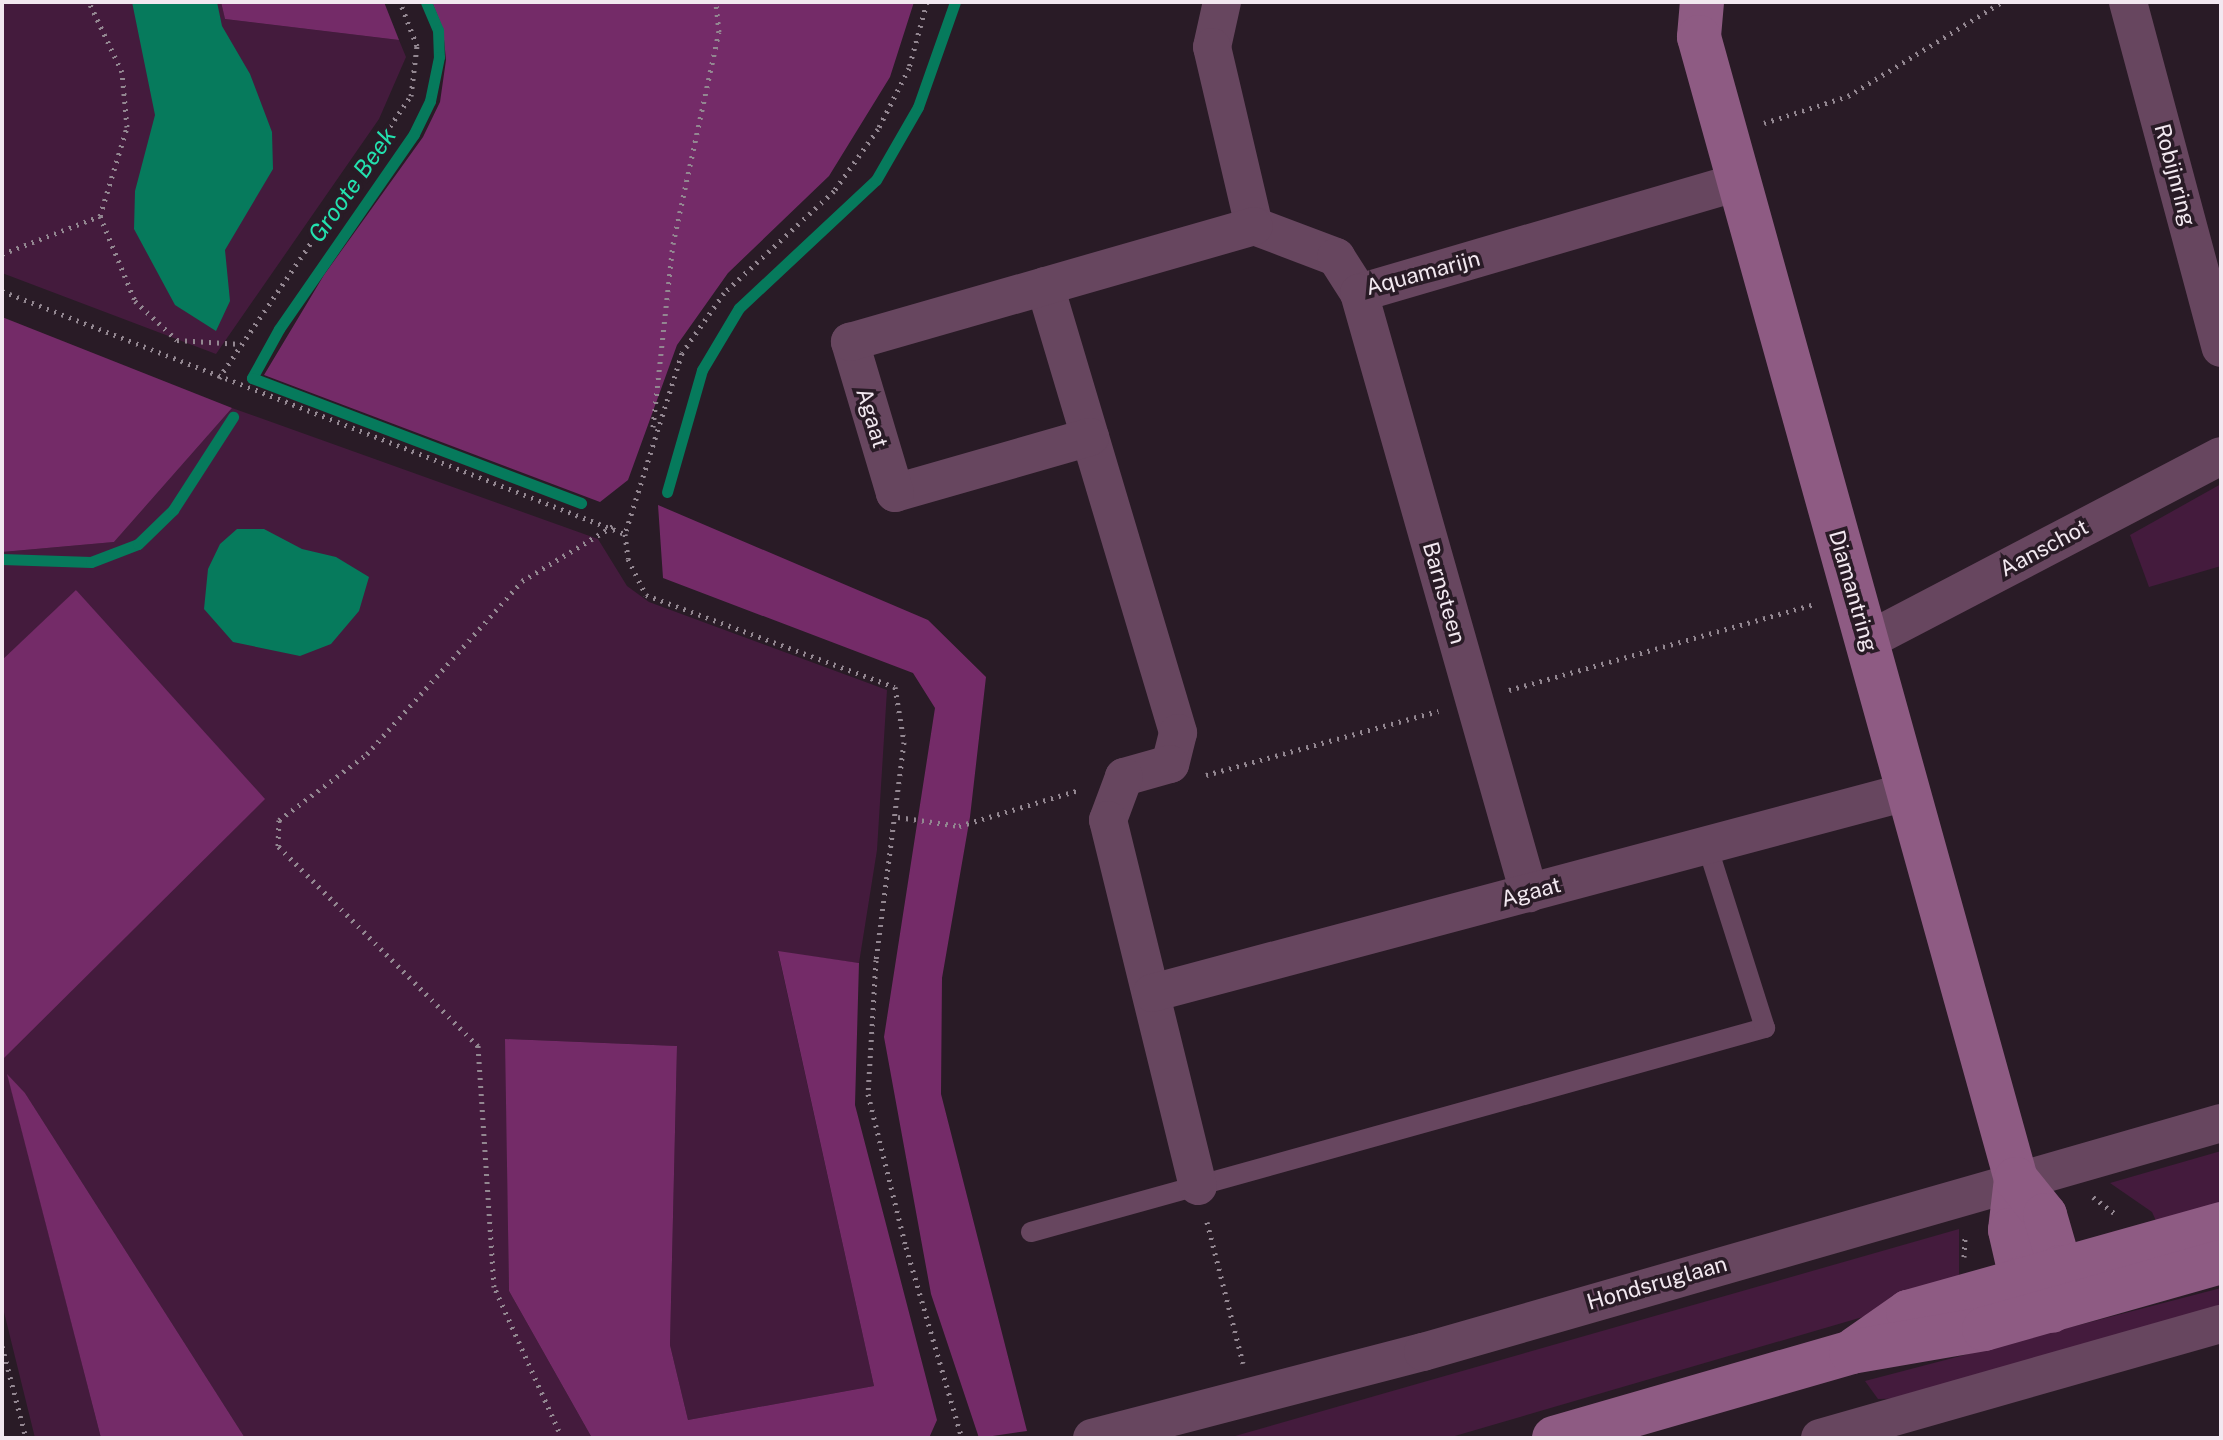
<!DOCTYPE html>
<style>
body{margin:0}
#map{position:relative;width:2223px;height:1440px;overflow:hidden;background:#291b26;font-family:"Public Sans",sans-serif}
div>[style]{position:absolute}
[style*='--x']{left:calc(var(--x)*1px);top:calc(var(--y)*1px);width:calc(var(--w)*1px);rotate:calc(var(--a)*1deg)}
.green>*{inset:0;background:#441b3d}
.forest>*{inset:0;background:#742b68}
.water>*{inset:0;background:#067a5c}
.stream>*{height:11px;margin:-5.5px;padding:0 5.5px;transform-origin:5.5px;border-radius:5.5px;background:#067a5c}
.path>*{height:5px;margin-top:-2.5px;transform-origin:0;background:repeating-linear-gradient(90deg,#938791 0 2px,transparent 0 8px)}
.lane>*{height:20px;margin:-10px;padding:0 10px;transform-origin:10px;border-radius:10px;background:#67465f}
.street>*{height:38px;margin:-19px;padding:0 19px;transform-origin:19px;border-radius:19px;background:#67465f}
.secondary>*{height:44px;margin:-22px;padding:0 22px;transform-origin:22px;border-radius:22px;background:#8e5b83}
span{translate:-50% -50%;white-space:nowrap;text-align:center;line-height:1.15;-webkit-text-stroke:7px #291b26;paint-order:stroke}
.street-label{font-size:22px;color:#f2e8f0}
.water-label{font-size:24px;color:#23e1ae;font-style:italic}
.frame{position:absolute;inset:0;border:4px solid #f2e8f0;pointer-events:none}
</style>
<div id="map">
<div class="green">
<i style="clip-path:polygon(2px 2px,221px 2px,225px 19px,399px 40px,406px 57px,379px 119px,216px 354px,2px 273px)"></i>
<i style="clip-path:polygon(232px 408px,598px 539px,627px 586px,649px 602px,887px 690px,877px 850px,859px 963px,778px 952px,874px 1386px,688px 1420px,670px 1345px,677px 1046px,506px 1039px,509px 1291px,592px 1438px,245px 1438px,25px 1093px,8px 1076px,101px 1438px,35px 1438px,2px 1304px,2px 1056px,77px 590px,2px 660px,2px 552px,114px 542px)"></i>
<i style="clip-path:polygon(2221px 484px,2221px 566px,2149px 587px,2130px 535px)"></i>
<i style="clip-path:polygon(2221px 1151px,2221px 1216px,2161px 1232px,2152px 1212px,2110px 1183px)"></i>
<i style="clip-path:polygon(1959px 1229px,1959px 1286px,1955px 1290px,1448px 1438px,1228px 1438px)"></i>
<i style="clip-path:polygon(2221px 1288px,2221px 1310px,1921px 1398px,1878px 1399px,1865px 1381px)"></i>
</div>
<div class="forest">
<i style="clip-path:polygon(221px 2px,384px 2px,399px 40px,225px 19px)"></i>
<i style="clip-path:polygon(432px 2px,914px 2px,890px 77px,829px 176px,728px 273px,677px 345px,628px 480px,600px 502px,264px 375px,324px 275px,423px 137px,440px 102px,446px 60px,443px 29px)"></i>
<i style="clip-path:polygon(2px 317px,232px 408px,114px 542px,2px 552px)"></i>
<i style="clip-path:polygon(658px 505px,928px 620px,986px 677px,970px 817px,942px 978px,941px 1094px,1027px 1431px,979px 1438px,931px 1294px,884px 1037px,935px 708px,913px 673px,663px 578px)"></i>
<i style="clip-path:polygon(76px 590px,265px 799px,3px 1059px,2px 660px)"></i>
<i style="clip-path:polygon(778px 951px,859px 963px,855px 1105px,937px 1420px,929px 1438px,592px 1438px,509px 1291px,505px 1039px,677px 1046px,670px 1345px,688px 1420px,874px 1386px)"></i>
<i style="clip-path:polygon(7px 1074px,25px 1093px,245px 1438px,101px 1438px)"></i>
</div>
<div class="water">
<i style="clip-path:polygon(132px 2px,217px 2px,222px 26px,250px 74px,272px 132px,273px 169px,225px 250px,230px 301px,216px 331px,175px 305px,134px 229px,135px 191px,155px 115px)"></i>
<i style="clip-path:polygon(237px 529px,264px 529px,302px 549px,336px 557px,369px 577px,359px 611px,331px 644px,300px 656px,233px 642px,204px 609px,208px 569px,220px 544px)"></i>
</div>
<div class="stream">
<i style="--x:426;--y:2;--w:30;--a:67"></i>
<i style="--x:438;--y:30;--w:27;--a:88"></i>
<i style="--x:439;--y:57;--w:45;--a:101.6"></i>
<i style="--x:430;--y:101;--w:37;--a:116"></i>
<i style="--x:414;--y:134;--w:237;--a:124.7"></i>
<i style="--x:279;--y:329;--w:56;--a:118.9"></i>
<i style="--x:252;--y:378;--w:352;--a:20.8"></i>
<i style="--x:667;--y:492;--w:127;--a:-74"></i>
<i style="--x:702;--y:370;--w:72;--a:-59.2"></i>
<i style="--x:739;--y:308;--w:187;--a:-43.1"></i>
<i style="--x:876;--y:180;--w:84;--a:-60.1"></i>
<i style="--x:918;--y:107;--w:111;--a:-70.6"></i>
<i style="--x:2;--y:559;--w:89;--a:1.9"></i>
<i style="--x:91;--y:562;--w:50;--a:-21"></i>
<i style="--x:138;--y:544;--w:49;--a:-44.2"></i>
<i style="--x:173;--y:510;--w:111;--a:-57.2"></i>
</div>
<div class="path">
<i style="--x:927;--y:2;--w:68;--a:105.3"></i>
<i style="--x:909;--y:68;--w:68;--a:116.9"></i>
<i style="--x:878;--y:129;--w:76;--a:125.4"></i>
<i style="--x:834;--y:191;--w:150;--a:137.2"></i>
<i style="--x:724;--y:293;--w:73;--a:125"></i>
<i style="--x:682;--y:353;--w:190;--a:107.5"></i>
<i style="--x:625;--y:534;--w:25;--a:83"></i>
<i style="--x:628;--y:559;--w:40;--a:63.4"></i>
<i style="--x:646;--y:595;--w:265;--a:20.3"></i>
<i style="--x:895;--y:687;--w:56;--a:80.7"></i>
<i style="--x:904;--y:742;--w:220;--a:97.3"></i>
<i style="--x:876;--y:960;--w:134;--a:93.4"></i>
<i style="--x:868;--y:1094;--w:158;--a:76.1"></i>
<i style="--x:906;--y:1247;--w:199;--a:73.7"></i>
<i style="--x:1764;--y:123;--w:88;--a:-17.8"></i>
<i style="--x:1848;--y:96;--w:180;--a:-31.4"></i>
<i style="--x:100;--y:216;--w:92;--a:67.6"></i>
<i style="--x:135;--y:301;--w:57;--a:42.9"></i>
<i style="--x:177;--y:340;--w:64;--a:3.6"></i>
<i style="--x:2;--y:254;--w:105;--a:-21.2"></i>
<i style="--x:100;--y:216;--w:93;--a:-73.1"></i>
<i style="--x:127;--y:127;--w:55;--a:-95.2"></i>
<i style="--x:122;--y:72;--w:77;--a:-115.2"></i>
<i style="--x:2;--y:291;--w:669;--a:21.31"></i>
<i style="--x:219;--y:378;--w:341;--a:-55.8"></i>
<i style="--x:411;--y:96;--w:50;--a:-83.2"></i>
<i style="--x:417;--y:46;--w:47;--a:-111.1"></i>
<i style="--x:653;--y:427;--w:184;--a:-83.8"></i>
<i style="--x:673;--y:244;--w:217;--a:-77.8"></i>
<i style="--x:719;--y:32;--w:30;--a:-96"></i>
<i style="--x:1509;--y:690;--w:318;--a:-15.7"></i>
<i style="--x:1206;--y:775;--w:241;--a:-15.4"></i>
<i style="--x:898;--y:817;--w:62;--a:8.4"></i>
<i style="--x:959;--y:826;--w:125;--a:-16.7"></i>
<i style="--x:2093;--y:1197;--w:26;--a:37"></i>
<i style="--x:1207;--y:1222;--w:146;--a:75.7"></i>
<i style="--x:1964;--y:1257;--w:22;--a:-87"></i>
<i style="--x:2;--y:1346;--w:95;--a:75.4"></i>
<i style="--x:562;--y:1438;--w:166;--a:-114.2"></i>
<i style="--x:494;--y:1287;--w:242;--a:-93.8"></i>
<i style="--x:478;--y:1046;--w:283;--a:-135"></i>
<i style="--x:278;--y:846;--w:26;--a:-88"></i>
<i style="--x:279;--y:820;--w:110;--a:-36.9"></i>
<i style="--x:367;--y:754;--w:232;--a:-48.1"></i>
<i style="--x:522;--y:581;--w:106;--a:-31.1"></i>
</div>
<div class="lane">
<i style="--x:1031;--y:1232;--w:762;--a:-15.53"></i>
<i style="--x:1765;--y:1028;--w:192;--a:-107.6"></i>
</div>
<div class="street">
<i style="--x:1222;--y:2;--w:46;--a:102.5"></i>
<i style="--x:1212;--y:47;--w:184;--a:76.8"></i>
<i style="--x:1254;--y:226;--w:88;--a:20.7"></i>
<i style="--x:1336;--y:257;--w:43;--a:57.4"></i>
<i style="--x:1359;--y:293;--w:395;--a:-16.3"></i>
<i style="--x:2128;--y:2;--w:358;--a:75"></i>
<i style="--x:1045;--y:286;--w:466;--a:73.4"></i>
<i style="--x:1178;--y:733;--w:32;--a:104"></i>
<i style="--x:1170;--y:764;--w:48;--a:164.2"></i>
<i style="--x:1124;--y:777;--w:46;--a:110.4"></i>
<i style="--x:1108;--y:820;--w:377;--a:76.2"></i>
<i style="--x:1359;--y:293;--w:624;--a:74.18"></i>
<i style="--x:1090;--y:437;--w:203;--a:164"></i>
<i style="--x:895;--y:493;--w:158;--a:-106.6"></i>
<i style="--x:850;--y:342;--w:420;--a:-16"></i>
<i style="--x:1867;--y:641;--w:399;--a:-27.6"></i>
<i style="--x:1152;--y:993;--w:784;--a:-14.92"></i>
<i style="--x:1092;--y:1438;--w:342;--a:-14.6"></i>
<i style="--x:1423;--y:1352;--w:830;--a:-16.01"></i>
<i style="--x:1820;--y:1438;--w:417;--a:-15.9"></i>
</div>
<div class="secondary">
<i style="--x:1702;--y:2;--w:35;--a:95"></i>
<i style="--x:1699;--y:37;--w:1185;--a:74.49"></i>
<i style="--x:2016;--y:1179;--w:51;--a:96.7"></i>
<i style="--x:2010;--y:1230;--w:49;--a:77.1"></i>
<i style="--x:2021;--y:1278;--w:45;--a:46.8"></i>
<i style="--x:2016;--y:1179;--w:46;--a:51.1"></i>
<i style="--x:2045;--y:1215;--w:54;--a:73.9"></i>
<i style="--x:2060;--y:1267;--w:29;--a:100"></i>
<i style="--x:1855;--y:1349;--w:65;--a:-34.9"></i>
<i style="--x:1908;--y:1312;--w:325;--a:-15.7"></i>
<i style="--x:1554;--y:1438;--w:309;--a:-16.1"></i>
<i style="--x:1851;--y:1352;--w:135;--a:-9.8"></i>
<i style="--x:1984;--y:1329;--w:246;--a:-15.8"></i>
</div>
<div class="street-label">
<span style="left:2175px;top:175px;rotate:75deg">Robijnring</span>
<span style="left:1423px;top:273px;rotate:-15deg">Aquamarijn</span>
<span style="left:872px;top:418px;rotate:73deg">Agaat</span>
<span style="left:2044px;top:548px;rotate:-28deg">Aanschot</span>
<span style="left:1853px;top:591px;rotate:74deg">Diamantring</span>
<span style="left:1444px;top:593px;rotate:74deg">Barnsteen</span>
<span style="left:1531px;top:892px;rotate:-15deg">Agaat</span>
<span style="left:1657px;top:1283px;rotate:-16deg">Hondsruglaan</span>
</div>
<div class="water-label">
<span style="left:352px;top:185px;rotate:-55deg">Groote Beek</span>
</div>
<div class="frame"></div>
</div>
